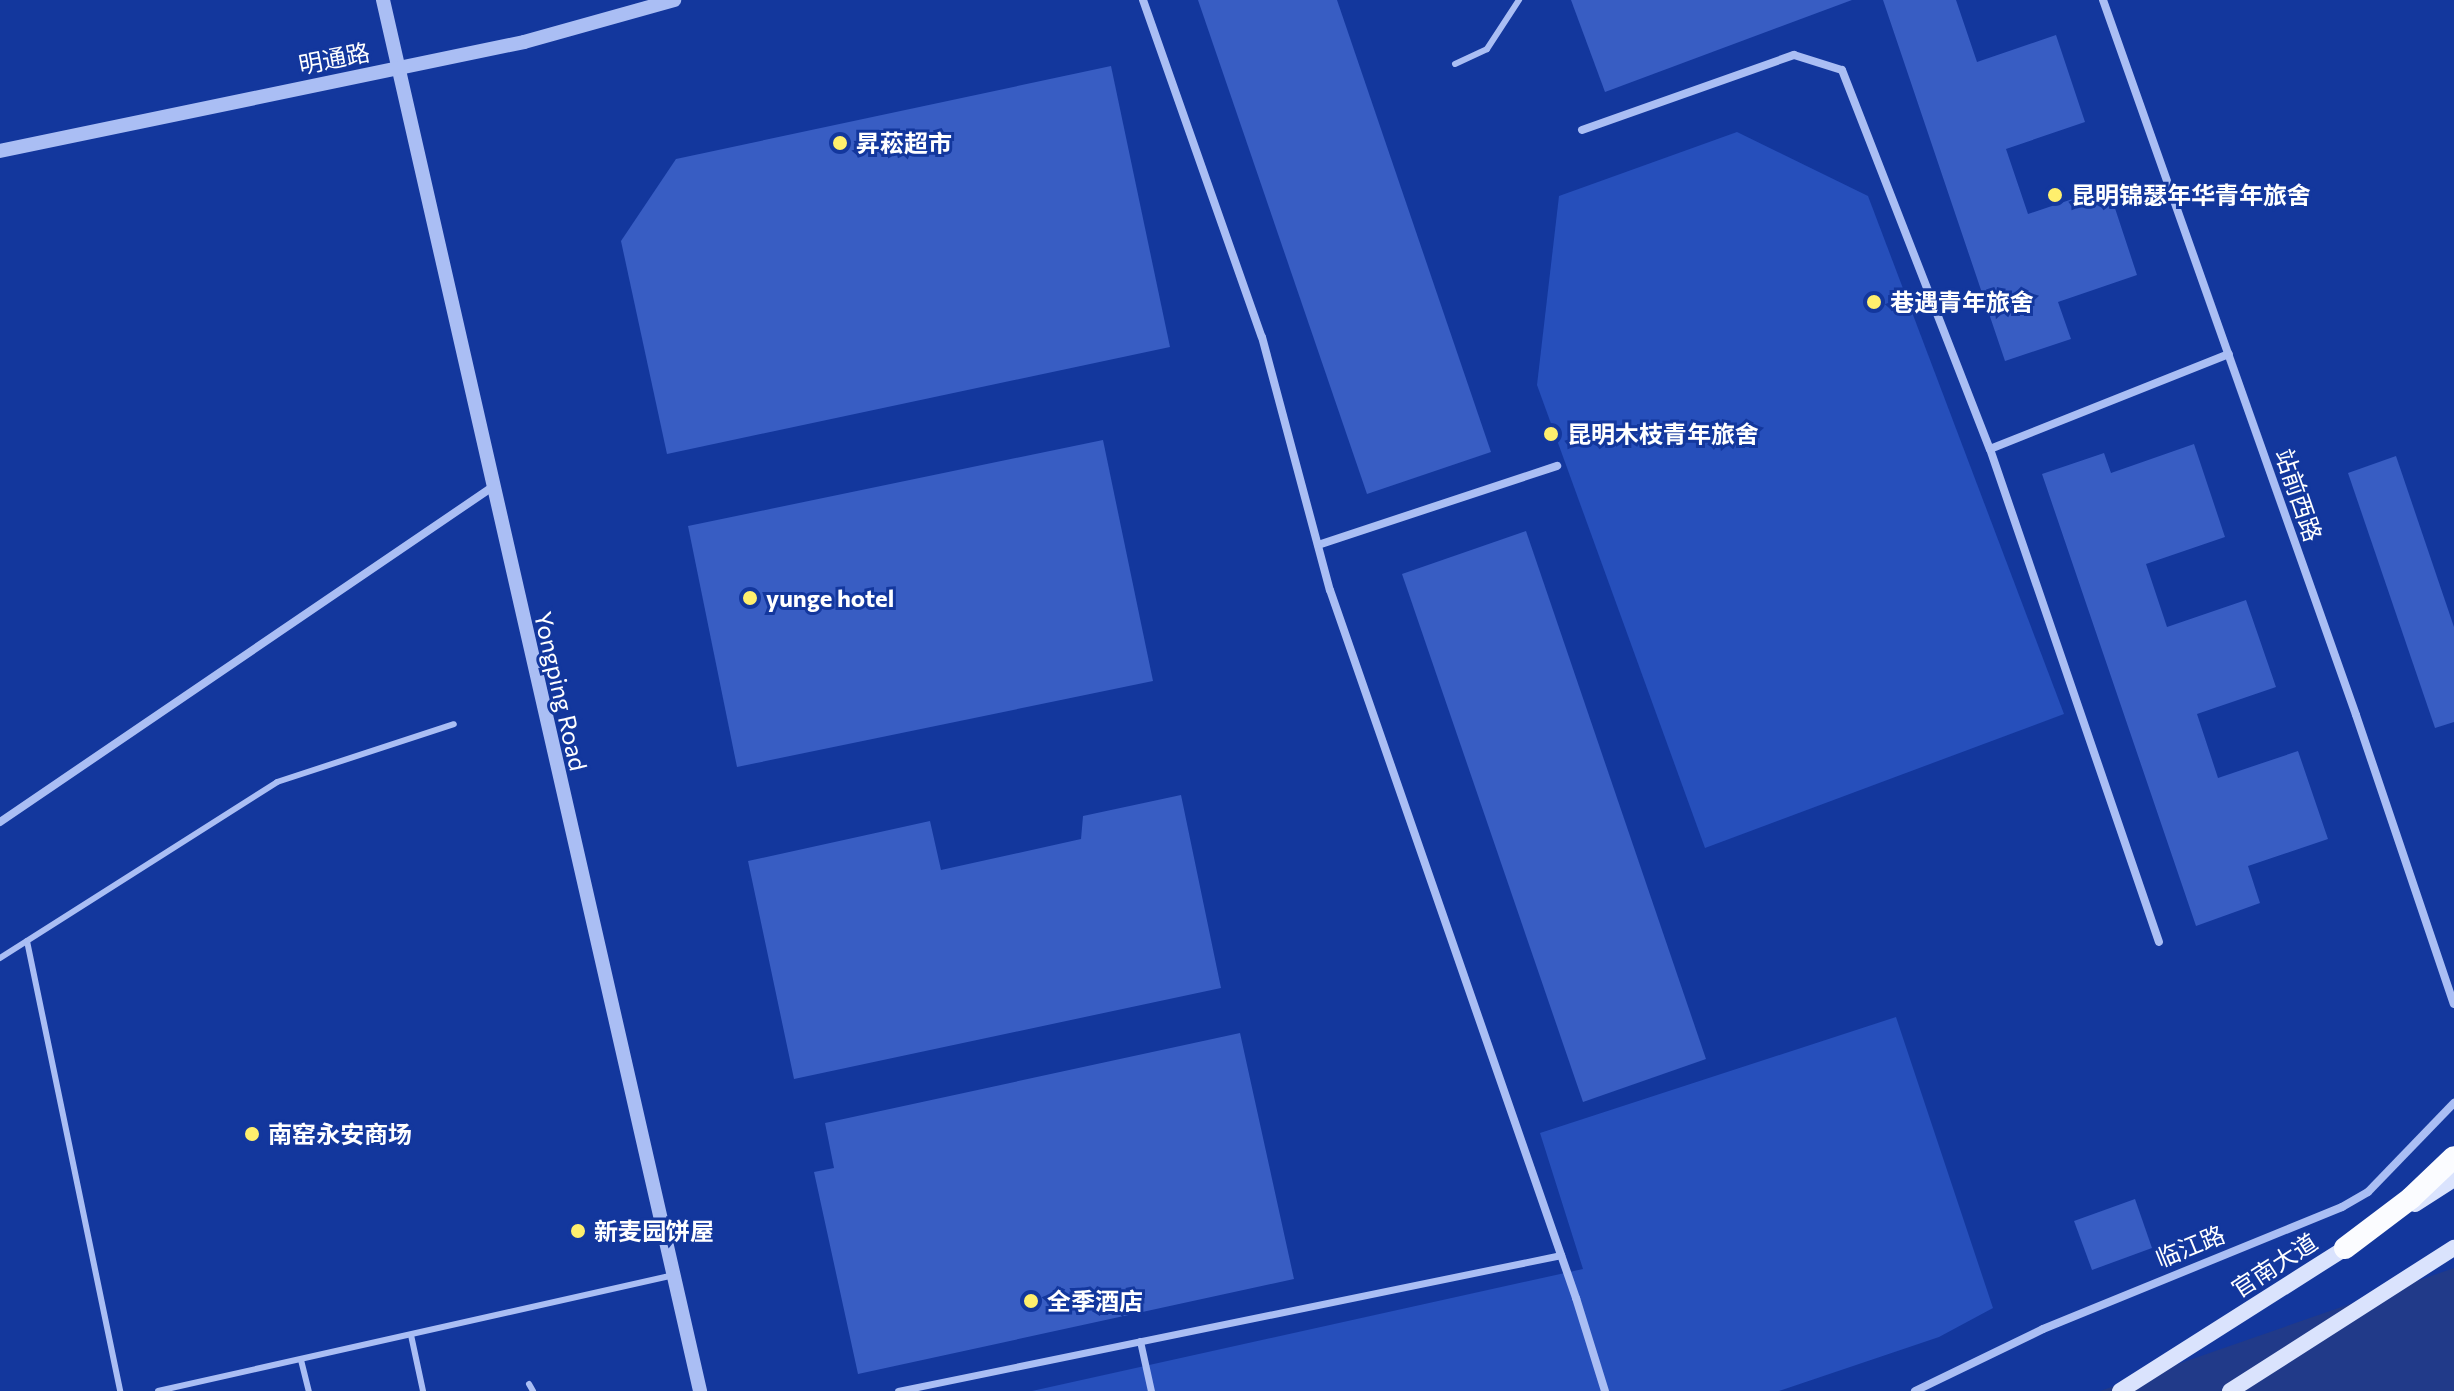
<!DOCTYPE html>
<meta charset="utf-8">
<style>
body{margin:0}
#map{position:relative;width:2454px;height:1391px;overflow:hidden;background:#13379d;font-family:Commissioner,"Noto Sans SC",sans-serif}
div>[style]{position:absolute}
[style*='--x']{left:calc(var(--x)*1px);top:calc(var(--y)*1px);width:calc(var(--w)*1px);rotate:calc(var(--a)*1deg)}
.green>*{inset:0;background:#264fbb}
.water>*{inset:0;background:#213a89}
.building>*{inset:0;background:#385dc3}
.service>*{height:6px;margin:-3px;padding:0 3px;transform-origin:3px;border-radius:3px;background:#aabef4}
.pedestrian>*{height:7px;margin:-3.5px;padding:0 3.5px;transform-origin:3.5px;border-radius:3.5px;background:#aabef4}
.minor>*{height:8px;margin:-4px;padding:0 4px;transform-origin:4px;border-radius:4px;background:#aabef4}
.tertiary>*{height:14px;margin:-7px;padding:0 7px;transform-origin:7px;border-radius:7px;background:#aabef4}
.secondary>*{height:16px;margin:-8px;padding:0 8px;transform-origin:8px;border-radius:8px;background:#dae3fd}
.trunk>*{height:22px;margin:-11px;padding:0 11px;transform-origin:11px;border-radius:11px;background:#fbfcff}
.dots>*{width:22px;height:22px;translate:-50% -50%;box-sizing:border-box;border:4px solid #13379d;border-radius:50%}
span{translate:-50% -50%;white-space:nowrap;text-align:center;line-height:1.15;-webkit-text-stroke:6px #13379d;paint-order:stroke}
.street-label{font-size:24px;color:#fff}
.poi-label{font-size:24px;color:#fff;font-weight:700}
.left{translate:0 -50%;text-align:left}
</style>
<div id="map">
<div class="green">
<i style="clip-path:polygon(1737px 132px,1868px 196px,2064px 714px,1705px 848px,1537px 385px,1559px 196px)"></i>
<i style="clip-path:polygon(1896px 1017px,1993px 1308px,1939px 1337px,1779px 1391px,1032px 1391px,1583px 1269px,1540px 1133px)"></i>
</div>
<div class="water">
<i style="clip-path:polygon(2454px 1268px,2454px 1391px,2100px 1391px)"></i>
</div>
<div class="building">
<i style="clip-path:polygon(1198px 0,1337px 0,1491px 452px,1367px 494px)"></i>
<i style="clip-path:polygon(1571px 0,1852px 0,1605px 92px)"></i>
<i style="clip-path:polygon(1883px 0,1956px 0,1977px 62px,2056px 35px,2085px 122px,2006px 149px,2028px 214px,2108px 187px,2137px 275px,2058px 302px,2071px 339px,2005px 361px)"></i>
<i style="clip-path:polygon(1111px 66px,1170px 347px,667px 454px,621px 241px,676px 159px)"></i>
<i style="clip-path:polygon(1103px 440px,1153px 681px,737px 767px,688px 526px)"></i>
<i style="clip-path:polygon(2194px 444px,2225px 537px,2146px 564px,2167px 627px,2246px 600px,2276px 687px,2197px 714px,2218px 778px,2298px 751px,2328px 839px,2248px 866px,2260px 903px,2196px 926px,2042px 474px,2104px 453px,2111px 473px)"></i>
<i style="clip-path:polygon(2396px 456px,2454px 627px,2454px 722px,2435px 728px,2348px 473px)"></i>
<i style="clip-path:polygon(1526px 531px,1706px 1059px,1583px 1102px,1402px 574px)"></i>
<i style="clip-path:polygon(1181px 795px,1221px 988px,794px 1079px,748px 861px,930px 821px,941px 870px,1081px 839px,1083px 816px)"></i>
<i style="clip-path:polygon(1240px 1033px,1294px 1279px,858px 1374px,814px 1172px,834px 1168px,825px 1123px)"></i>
<i style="clip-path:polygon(2135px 1199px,2152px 1248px,2092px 1270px,2074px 1221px)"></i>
</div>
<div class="service">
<i style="--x:1455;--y:64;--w:35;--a:-25"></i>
<i style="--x:1487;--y:49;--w:59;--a:-56.9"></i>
<i style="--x:27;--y:941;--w:460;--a:78.3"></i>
<i style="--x:0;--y:958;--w:328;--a:-32.4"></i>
<i style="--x:277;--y:782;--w:186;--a:-18.1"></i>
<i style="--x:411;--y:1335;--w:57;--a:77.9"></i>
<i style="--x:301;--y:1360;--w:32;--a:76"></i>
<i style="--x:529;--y:1384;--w:8;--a:60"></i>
<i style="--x:158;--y:1391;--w:529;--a:-12.67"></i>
</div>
<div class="pedestrian">
<i style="--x:1140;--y:1341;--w:51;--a:77.6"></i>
<i style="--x:898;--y:1391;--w:677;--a:-11.59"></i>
</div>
<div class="minor">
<i style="--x:1143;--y:0;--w:357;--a:70.6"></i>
<i style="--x:1262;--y:337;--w:262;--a:75"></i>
<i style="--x:1330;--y:590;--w:750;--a:70.84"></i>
<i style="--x:1576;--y:1298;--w:97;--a:72.7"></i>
<i style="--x:2103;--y:0;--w:758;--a:70.51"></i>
<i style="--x:2356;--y:715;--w:305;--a:71.3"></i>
<i style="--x:1582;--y:130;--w:225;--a:-19.5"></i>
<i style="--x:1794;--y:55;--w:50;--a:17.4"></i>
<i style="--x:1842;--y:70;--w:407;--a:68.7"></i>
<i style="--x:1990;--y:449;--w:521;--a:71.08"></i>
<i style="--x:1990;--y:449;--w:257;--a:-21.7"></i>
<i style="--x:1318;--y:545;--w:252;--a:-18.3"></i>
<i style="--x:0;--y:822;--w:594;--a:-34.23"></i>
<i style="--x:1915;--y:1391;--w:142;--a:-25.8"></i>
<i style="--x:2043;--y:1329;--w:323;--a:-22.2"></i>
<i style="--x:2342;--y:1207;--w:30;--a:-30"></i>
<i style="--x:2368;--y:1192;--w:124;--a:-46"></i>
</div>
<div class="tertiary">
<i style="--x:383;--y:0;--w:1427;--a:77.16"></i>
<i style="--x:0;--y:151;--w:535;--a:-11.75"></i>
<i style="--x:524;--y:42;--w:156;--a:-15.6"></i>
</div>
<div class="secondary">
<i style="--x:2415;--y:1204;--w:46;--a:-32.7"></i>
<i style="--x:2120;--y:1391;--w:275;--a:-32.4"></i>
<i style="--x:2230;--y:1391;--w:266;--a:-32.6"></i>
</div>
<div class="trunk">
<i style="--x:2345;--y:1248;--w:83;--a:-37.1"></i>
<i style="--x:2411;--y:1198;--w:59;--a:-43.6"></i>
</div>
<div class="dots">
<i style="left:840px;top:143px;background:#ffef6d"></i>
<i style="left:2055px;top:195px;background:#ffef6d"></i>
<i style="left:1874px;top:302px;background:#ffef6d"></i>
<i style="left:1551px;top:434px;background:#ffef6d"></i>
<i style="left:750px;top:598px;background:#ffef6d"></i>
<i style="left:252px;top:1134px;background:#ffef6d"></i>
<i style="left:578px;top:1231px;background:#ffef6d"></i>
<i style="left:1031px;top:1301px;background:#ffef6d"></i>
</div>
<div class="street-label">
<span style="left:334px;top:58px;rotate:-11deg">明通路</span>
<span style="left:2299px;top:495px;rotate:71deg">站前西路</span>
<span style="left:561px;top:691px;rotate:77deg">Yongping Road</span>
<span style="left:2190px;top:1246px;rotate:-22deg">临江路</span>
<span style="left:2274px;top:1265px;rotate:-33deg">官南大道</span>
</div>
<div class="poi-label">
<span class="left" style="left:856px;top:143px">昇菘超市</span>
<span class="left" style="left:2071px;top:195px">昆明锦瑟年华青年旅舍</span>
<span class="left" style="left:1890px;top:302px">巷遇青年旅舍</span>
<span class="left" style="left:1567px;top:434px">昆明木枝青年旅舍</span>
<span class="left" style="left:766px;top:598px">yunge hotel</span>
<span class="left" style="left:268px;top:1134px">南窑永安商场</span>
<span class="left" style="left:594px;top:1231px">新麦园饼屋</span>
<span class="left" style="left:1047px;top:1301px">全季酒店</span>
</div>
</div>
